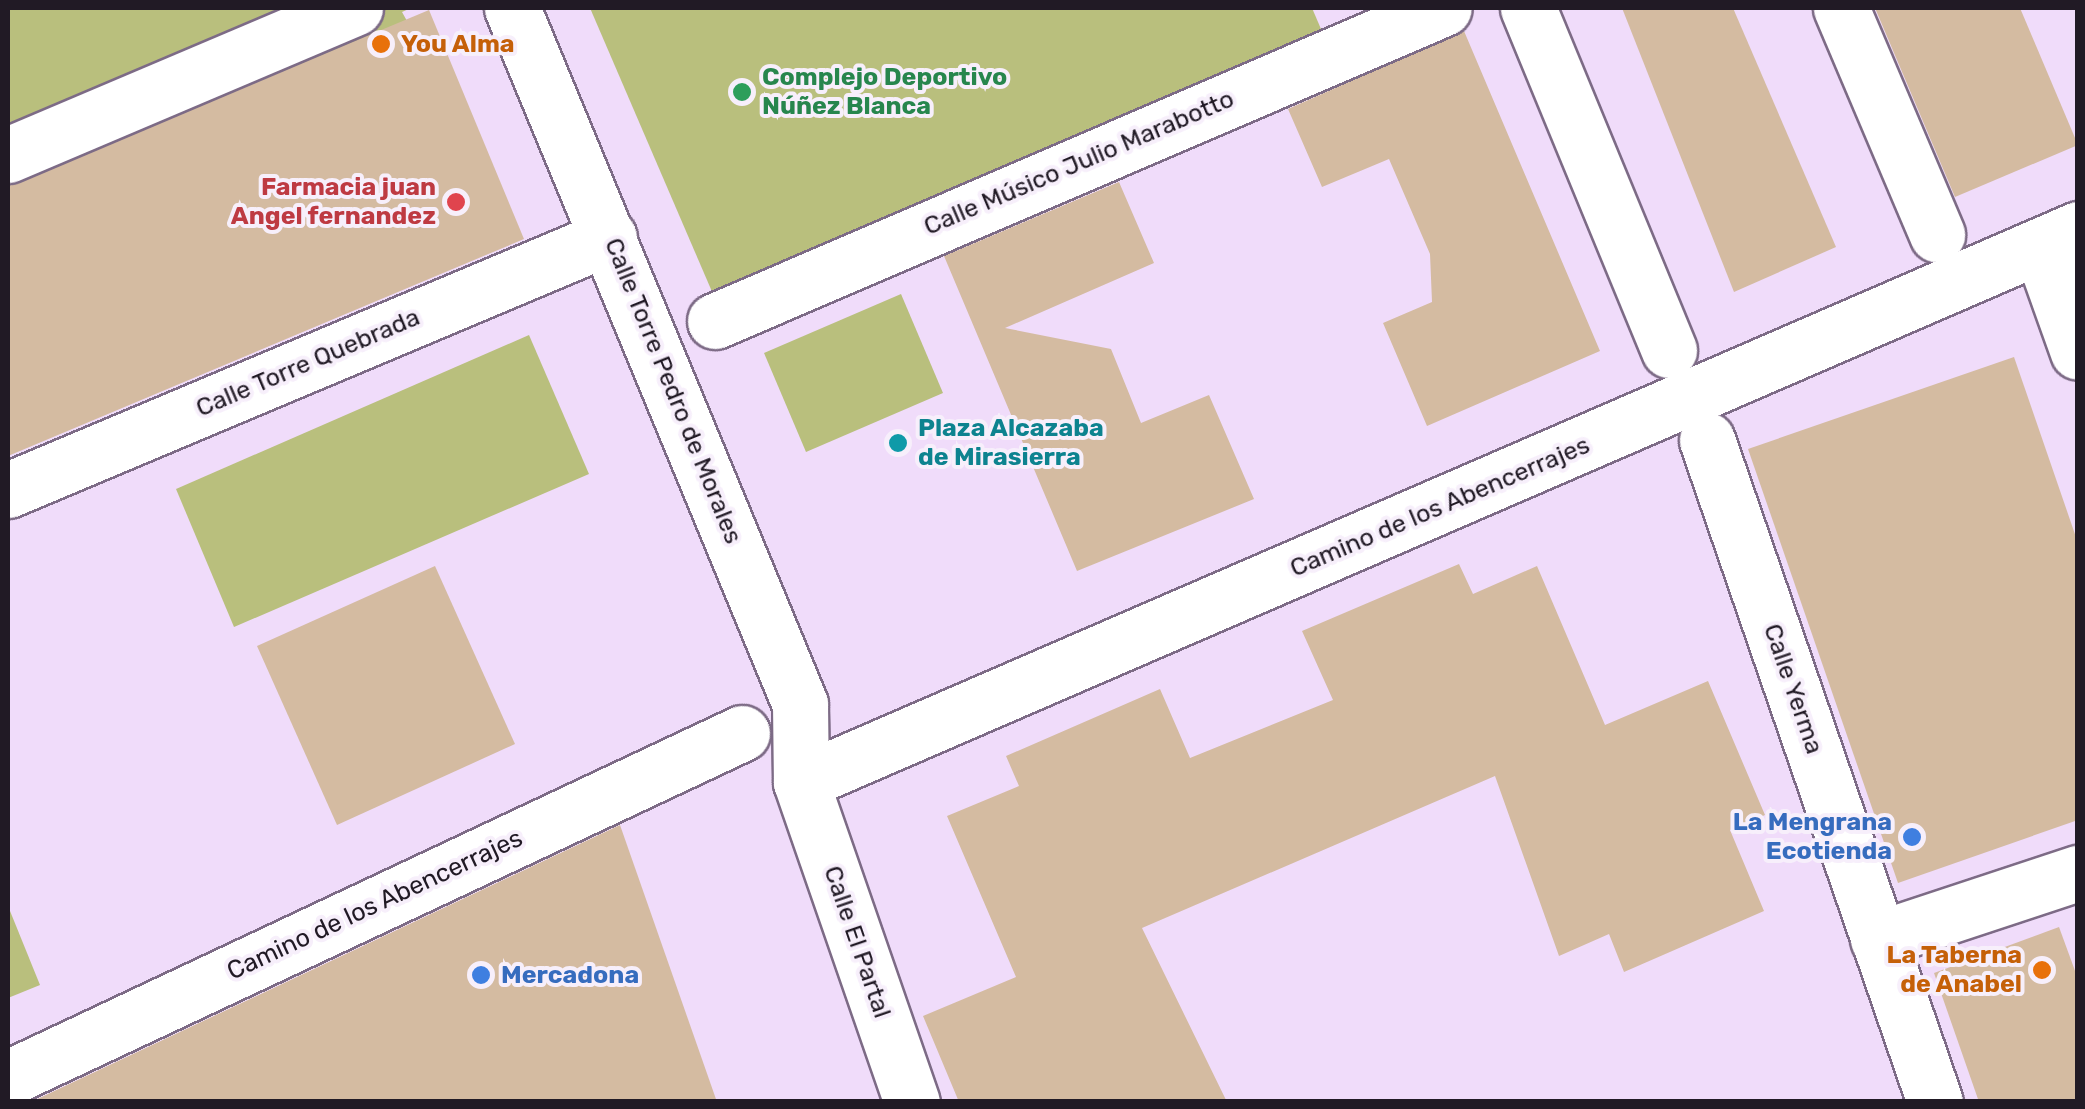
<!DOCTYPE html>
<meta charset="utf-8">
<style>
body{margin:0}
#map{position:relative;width:2085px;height:1109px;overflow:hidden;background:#f0dcfa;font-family:Rubik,sans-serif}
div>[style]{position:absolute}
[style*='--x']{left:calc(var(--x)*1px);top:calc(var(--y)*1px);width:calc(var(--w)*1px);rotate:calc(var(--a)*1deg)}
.green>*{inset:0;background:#b9bf7d}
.building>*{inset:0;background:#d4bba1}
.roads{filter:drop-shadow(2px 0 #7d6b86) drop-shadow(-2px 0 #7d6b86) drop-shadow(0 2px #7d6b86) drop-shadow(0 -2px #7d6b86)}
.minor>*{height:55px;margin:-27.5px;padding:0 27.5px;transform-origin:27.5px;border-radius:27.5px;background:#fff}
.dots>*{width:28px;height:28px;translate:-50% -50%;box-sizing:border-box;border:5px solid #f7effb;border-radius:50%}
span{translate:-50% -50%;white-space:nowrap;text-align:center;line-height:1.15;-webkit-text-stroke:8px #f7effb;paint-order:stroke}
.food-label{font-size:25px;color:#c56008;font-weight:700}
.left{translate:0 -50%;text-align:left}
.right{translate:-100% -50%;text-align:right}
.leisure-label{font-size:25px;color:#27864d;font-weight:700}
.street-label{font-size:25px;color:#211a25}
.health-label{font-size:25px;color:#be3a42;font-weight:700}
.culture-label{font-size:25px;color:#0d838f;font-weight:700}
.shop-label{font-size:25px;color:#366cbe;font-weight:700}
.frame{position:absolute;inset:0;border:10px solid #211a25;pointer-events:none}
</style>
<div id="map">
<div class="green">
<i style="clip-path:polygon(8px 8px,411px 8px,402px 12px,407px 21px,283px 73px,279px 64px,222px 88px,226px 97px,53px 169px,48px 159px,8px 176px)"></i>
<i style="clip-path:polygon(590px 8px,1312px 8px,1324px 36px,713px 294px)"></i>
<i style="clip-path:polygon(901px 294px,943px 393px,806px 452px,764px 353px)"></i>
<i style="clip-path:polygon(529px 335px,589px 474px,234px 627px,176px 489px)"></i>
<i style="clip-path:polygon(8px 906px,40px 985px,8px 998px)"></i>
</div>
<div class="building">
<i style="clip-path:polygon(1622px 8px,1733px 8px,1836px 247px,1734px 292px)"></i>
<i style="clip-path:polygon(1875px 8px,2020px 8px,2078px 145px,1955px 197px)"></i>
<i style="clip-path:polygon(429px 10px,524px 239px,8px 456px,8px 186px)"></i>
<i style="clip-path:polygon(1464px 31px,1600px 351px,1427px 426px,1383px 323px,1432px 302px,1430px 254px,1389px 159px,1322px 187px,1288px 109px)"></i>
<i style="clip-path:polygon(1119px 182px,1154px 263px,1005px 328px,1111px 349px,1141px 423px,1209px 395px,1254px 499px,1077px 571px,944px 256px)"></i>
<i style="clip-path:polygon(2014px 357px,2078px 543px,2078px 820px,1898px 883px,1748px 449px)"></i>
<i style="clip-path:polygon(1459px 564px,1473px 594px,1537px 566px,1605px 725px,1708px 681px,1765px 815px,1730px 830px,1764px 911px,1624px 972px,1609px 934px,1559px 956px,1495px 776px,1142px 928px,1227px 1102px,959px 1102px,923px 1016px,1016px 977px,947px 816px,1019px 786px,1006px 756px,1160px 689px,1190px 758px,1333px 700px,1302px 631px)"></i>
<i style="clip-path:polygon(435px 566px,515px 744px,337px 825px,257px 646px)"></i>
<i style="clip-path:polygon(620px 825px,717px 1102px,31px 1102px)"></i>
<i style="clip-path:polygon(2059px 927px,2078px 979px,2078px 1102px,1979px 1102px,1934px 973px)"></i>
</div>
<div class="roads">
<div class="minor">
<i style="--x:512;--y:8;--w:753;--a:67.52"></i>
<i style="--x:800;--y:704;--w:78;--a:89.3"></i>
<i style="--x:801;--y:782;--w:339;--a:70.9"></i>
<i style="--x:1528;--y:8;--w:370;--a:67.6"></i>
<i style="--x:1841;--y:8;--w:246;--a:67"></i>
<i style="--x:8;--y:155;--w:377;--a:-23"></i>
<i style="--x:2041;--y:248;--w:110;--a:70.4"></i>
<i style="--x:715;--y:321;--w:793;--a:-23.24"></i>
<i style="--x:1707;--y:440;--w:700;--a:71"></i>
<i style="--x:8;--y:490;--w:652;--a:-22.83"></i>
<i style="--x:801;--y:782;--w:1392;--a:-23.41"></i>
<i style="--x:1878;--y:939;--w:211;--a:-18.3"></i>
<i style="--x:8;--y:1078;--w:811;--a:-25.17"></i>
</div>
</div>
<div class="dots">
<i style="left:381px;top:44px;background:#e8710a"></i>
<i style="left:742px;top:92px;background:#2e9e5b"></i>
<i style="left:456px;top:202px;background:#e0444e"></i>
<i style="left:898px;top:443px;background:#0f9aa8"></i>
<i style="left:1912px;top:837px;background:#3f7fe0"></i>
<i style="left:2042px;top:970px;background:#e8710a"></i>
<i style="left:481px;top:975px;background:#3f7fe0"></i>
</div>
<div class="food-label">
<span class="left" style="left:401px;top:44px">You Alma</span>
<span class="right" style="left:2022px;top:970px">La Taberna<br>de Anabel</span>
</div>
<div class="leisure-label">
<span class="left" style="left:762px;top:92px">Complejo Deportivo<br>Núñez Blanca</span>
</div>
<div class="street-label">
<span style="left:1079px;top:163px;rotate:-23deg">Calle Músico Julio Marabotto</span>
<span style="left:308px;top:363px;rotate:-23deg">Calle Torre Quebrada</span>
<span style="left:673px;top:391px;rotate:68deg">Calle Torre Pedro de Morales</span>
<span style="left:1440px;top:507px;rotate:-23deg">Camino de los Abencerrajes</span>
<span style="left:1793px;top:689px;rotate:71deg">Calle Yerma</span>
<span style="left:375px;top:905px;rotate:-25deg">Camino de los Abencerrajes</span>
<span style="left:857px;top:942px;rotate:71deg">Calle El Partal</span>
</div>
<div class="health-label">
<span class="right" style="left:436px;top:202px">Farmacia juan<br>Angel fernandez</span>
</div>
<div class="culture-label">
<span class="left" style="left:918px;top:443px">Plaza Alcazaba<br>de Mirasierra</span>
</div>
<div class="shop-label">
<span class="right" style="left:1892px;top:837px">La Mengrana<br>Ecotienda</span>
<span class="left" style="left:501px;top:975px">Mercadona</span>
</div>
<div class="frame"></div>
</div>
